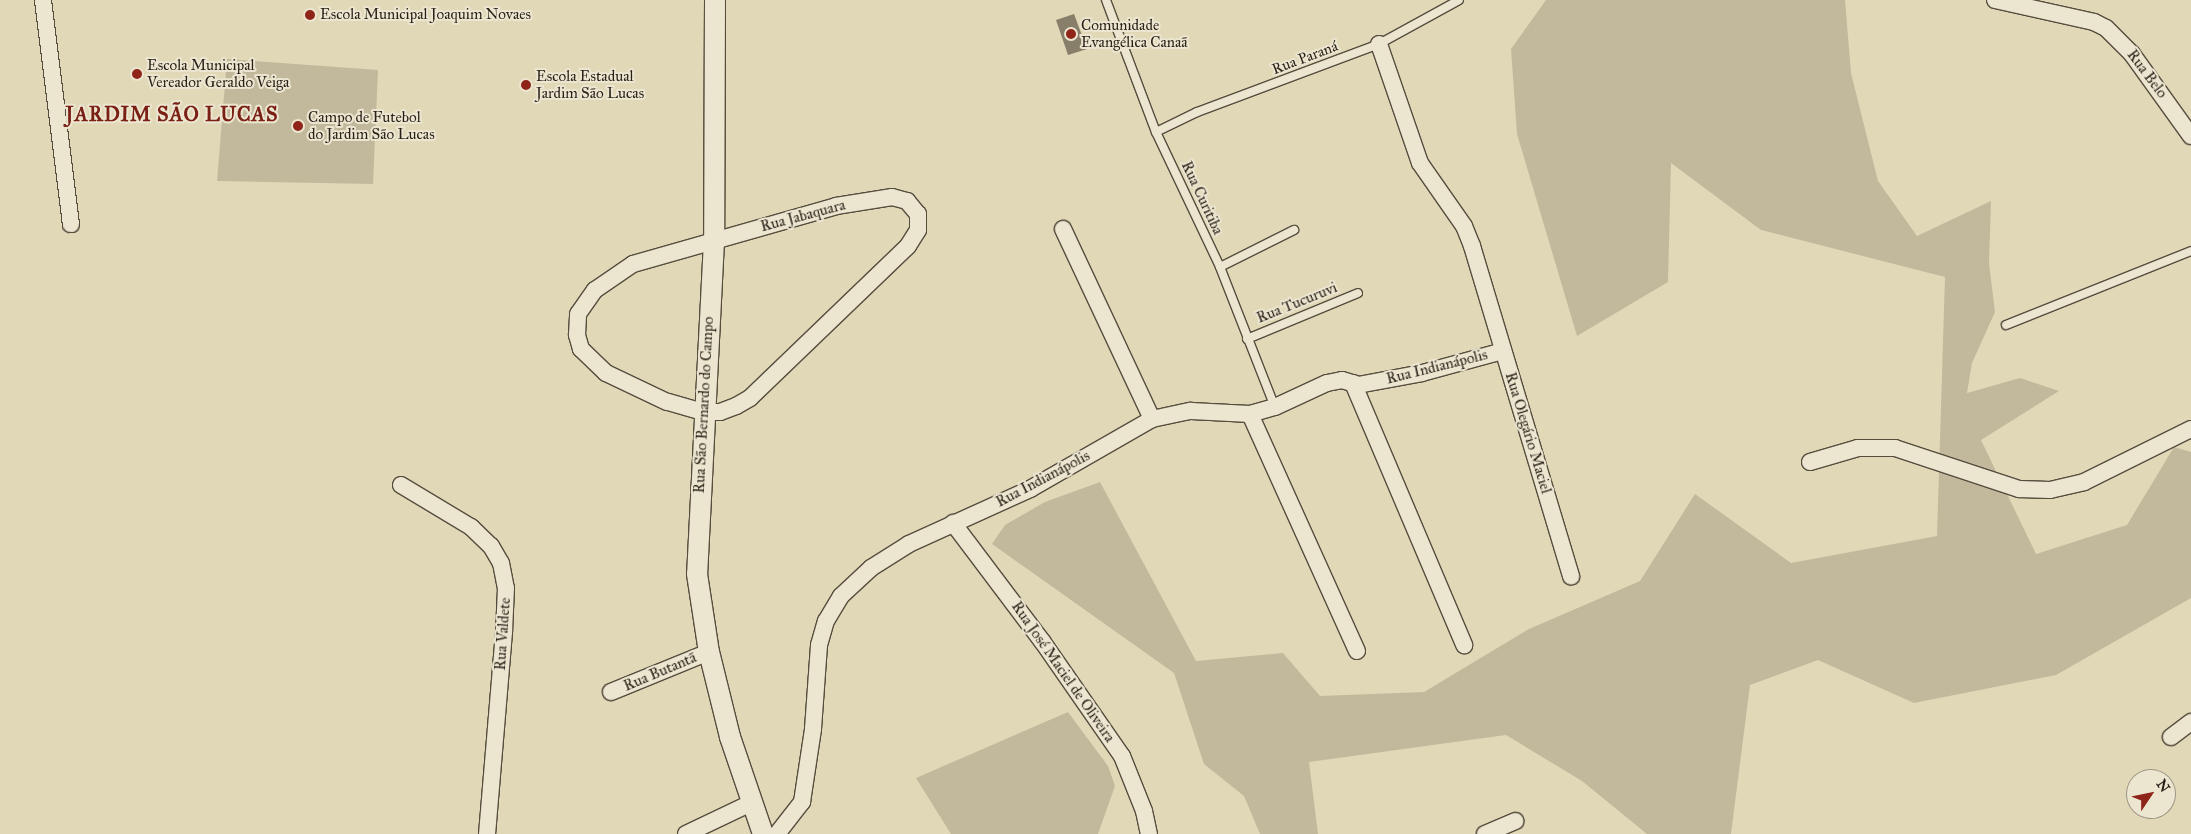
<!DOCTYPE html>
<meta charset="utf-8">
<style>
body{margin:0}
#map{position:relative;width:2191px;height:834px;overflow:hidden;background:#e1d8b8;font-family:"IM FELL Great Primer",serif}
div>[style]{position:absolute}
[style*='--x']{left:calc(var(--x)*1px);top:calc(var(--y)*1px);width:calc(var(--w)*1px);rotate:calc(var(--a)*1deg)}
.green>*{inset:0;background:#c2b99c}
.building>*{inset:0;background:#887f6a}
.roads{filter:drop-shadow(1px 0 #564d3e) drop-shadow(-1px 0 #564d3e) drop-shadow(0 1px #564d3e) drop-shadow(0 -1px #564d3e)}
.service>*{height:8px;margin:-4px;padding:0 4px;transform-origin:4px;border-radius:4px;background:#ece6d1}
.minor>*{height:16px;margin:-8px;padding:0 8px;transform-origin:8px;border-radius:8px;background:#ece6d1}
.tertiary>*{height:20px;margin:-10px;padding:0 10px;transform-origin:10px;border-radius:10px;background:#ece6d1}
.dots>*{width:14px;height:14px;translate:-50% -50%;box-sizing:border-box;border:2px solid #ece6d1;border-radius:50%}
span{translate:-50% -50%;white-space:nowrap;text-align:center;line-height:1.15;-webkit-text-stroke:4px #ece6d1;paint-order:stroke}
.poi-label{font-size:15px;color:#281f16}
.left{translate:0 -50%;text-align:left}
.street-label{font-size:15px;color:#281f16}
.district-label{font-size:20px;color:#7a1f14;font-weight:700;letter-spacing:1px}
.north{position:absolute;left:2126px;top:769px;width:50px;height:50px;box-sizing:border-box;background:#ece6d1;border:1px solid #9e9686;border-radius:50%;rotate:56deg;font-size:14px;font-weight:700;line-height:20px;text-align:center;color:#281f16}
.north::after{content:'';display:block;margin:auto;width:18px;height:22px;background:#8f2418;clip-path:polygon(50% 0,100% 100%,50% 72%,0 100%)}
</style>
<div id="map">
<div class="green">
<i style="clip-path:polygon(1546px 0,1845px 0,1851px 73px,1878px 181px,1917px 236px,1991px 201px,1989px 263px,1995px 312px,1972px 363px,1967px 393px,2020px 378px,2059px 391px,1981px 440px,2036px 554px,2127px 525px,2174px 447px,2191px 452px,2191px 598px,2056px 675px,1914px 703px,1818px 660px,1750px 685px,1731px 834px,1647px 834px,1582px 781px,1506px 735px,1309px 762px,1318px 834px,1260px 834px,1244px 796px,1204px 764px,1174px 673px,992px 544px,1005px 525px,1045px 502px,1100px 482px,1196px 661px,1283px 653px,1320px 696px,1424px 692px,1529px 629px,1640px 581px,1695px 494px,1791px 563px,1937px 536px,1945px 277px,1761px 230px,1671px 163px,1668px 282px,1577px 336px,1517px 134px,1511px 49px)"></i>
<i style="clip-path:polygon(227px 59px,378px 70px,373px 184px,217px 181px)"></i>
<i style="clip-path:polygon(1068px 712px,1108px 766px,1115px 786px,1098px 834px,951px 834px,916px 778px)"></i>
</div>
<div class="building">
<i style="clip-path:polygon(1074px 14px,1087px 49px,1068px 55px,1056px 20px)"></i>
</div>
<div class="roads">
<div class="service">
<i style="--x:1106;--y:0;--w:141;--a:69.3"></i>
<i style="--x:1156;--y:132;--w:149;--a:64.6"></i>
<i style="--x:1220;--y:267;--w:150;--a:68.6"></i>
<i style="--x:1156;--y:132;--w:46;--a:-26"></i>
<i style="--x:1197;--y:112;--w:194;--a:-20.5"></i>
<i style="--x:1379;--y:44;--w:91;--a:-28.8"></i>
<i style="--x:1220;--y:267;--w:83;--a:-26.6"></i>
<i style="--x:2006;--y:325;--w:199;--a:-21.8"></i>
<i style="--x:1247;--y:339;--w:120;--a:-22.5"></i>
</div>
<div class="minor">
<i style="--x:43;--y:0;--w:226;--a:82.9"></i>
<i style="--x:1995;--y:0;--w:101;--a:12.5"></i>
<i style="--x:2094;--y:22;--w:13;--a:27"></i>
<i style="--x:2106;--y:28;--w:37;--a:45"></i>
<i style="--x:2132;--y:54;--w:101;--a:54.3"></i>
<i style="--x:1379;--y:44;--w:126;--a:71"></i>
<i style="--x:1420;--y:163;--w:77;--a:55.1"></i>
<i style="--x:1464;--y:226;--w:22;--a:68"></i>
<i style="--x:1472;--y:246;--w:345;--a:73.3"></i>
<i style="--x:892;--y:197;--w:16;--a:15"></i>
<i style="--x:907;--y:201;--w:17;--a:50"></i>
<i style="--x:918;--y:214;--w:16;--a:90"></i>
<i style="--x:918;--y:230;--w:19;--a:122"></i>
<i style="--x:908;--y:246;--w:219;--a:136.1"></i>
<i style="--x:750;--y:398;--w:16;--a:150"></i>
<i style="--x:736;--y:406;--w:17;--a:159"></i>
<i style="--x:720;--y:412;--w:17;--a:180"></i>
<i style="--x:703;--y:412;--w:37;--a:-164"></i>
<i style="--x:667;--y:402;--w:68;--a:-154.6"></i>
<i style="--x:606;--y:373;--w:35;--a:-136"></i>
<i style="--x:581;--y:349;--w:15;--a:-106"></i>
<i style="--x:577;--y:335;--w:21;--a:-87"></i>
<i style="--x:578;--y:314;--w:29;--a:-55"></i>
<i style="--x:595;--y:290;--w:46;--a:-34.4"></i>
<i style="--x:633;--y:264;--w:211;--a:-15.9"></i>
<i style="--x:836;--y:206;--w:57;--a:-9.1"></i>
<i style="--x:1063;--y:229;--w:210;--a:64.9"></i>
<i style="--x:1353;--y:383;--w:285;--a:67"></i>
<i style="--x:1250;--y:414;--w:260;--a:65.7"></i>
<i style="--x:1810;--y:462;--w:50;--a:-16.3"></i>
<i style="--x:1858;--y:448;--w:37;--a:0"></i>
<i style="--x:1895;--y:448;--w:131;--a:18.3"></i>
<i style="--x:2019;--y:489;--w:31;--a:2"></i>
<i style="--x:2050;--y:490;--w:35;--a:-13"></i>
<i style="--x:2084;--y:482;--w:119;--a:-26.4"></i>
<i style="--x:401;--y:485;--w:82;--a:31"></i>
<i style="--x:471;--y:527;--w:28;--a:44"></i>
<i style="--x:491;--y:546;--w:20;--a:60"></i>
<i style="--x:501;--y:563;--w:25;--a:79"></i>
<i style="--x:506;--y:588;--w:44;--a:92.6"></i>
<i style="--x:504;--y:632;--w:203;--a:94.8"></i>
<i style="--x:953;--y:523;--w:148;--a:53"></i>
<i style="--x:1042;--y:641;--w:140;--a:55.2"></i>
<i style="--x:1122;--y:756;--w:59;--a:68.2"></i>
<i style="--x:1144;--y:811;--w:24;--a:78"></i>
<i style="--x:611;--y:692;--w:106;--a:-22.2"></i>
<i style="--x:2171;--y:737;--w:25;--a:-37"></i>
<i style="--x:686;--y:834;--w:72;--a:-25.5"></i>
<i style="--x:777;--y:834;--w:41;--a:-52"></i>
<i style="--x:802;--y:802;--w:74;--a:-81.4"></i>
<i style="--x:813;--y:729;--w:84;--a:-85.9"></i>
<i style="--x:819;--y:645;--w:25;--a:-74"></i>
<i style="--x:826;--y:621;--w:29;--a:-59"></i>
<i style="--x:841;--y:596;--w:41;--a:-43"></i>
<i style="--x:871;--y:568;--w:45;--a:-32.3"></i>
<i style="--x:909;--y:544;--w:133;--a:-24.4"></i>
<i style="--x:1030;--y:489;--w:141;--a:-29.8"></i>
<i style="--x:1152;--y:419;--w:40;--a:-12"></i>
<i style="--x:1191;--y:411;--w:59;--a:2.9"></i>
<i style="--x:1250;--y:414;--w:26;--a:-16"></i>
<i style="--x:1275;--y:407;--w:57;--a:-24.8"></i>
<i style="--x:1327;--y:383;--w:15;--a:-11"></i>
<i style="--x:1342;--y:380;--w:17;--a:17"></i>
<i style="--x:1358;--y:385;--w:65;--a:-10.6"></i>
<i style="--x:1422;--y:373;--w:84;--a:-15.2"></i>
<i style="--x:1485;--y:834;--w:33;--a:-23"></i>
</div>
<div class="tertiary">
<i style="--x:715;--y:0;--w:241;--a:90.2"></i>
<i style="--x:714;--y:241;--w:333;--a:92.9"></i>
<i style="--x:697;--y:574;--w:79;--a:81.3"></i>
<i style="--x:709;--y:652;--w:88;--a:76.1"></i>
<i style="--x:730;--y:737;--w:102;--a:71.2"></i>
</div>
</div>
<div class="dots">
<i style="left:310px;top:15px;background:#8f2418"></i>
<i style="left:1071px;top:34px;background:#8f2418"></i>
<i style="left:137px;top:74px;background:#8f2418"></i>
<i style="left:526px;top:85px;background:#8f2418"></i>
<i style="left:298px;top:126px;background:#8f2418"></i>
</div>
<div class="poi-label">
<span class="left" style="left:320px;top:15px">Escola Municipal Joaquim Novaes</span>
<span class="left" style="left:1081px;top:34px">Comunidade<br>Evangélica Canaã</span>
<span class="left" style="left:147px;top:74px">Escola Municipal<br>Vereador Geraldo Veiga</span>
<span class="left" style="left:536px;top:85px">Escola Estadual<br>Jardim São Lucas</span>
<span class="left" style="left:308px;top:126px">Campo de Futebol<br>do Jardim São Lucas</span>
</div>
<div class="street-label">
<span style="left:1305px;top:58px;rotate:-21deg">Rua Paraná</span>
<span style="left:2147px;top:74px;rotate:53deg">Rua Belo</span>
<span style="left:1202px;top:198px;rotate:65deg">Rua Curitiba</span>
<span style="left:803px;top:216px;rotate:-15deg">Rua Jabaquara</span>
<span style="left:1297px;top:303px;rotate:-22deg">Rua Tucuruvi</span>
<span style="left:1437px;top:367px;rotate:-14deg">Rua Indianápolis</span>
<span style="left:704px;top:405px;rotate:-87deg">Rua São Bernardo do Campo</span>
<span style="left:1528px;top:433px;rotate:73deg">Rua Olegário Maciel</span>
<span style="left:1043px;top:479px;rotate:-28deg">Rua Indianápolis</span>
<span style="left:503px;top:634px;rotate:-86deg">Rua Valdete</span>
<span style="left:660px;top:672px;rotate:-23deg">Rua Butantã</span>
<span style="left:1063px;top:672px;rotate:55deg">Rua José Maciel de Oliveira</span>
</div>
<div class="district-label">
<span style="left:172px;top:114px">JARDIM SÃO LUCAS</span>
</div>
<div class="north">N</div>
</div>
